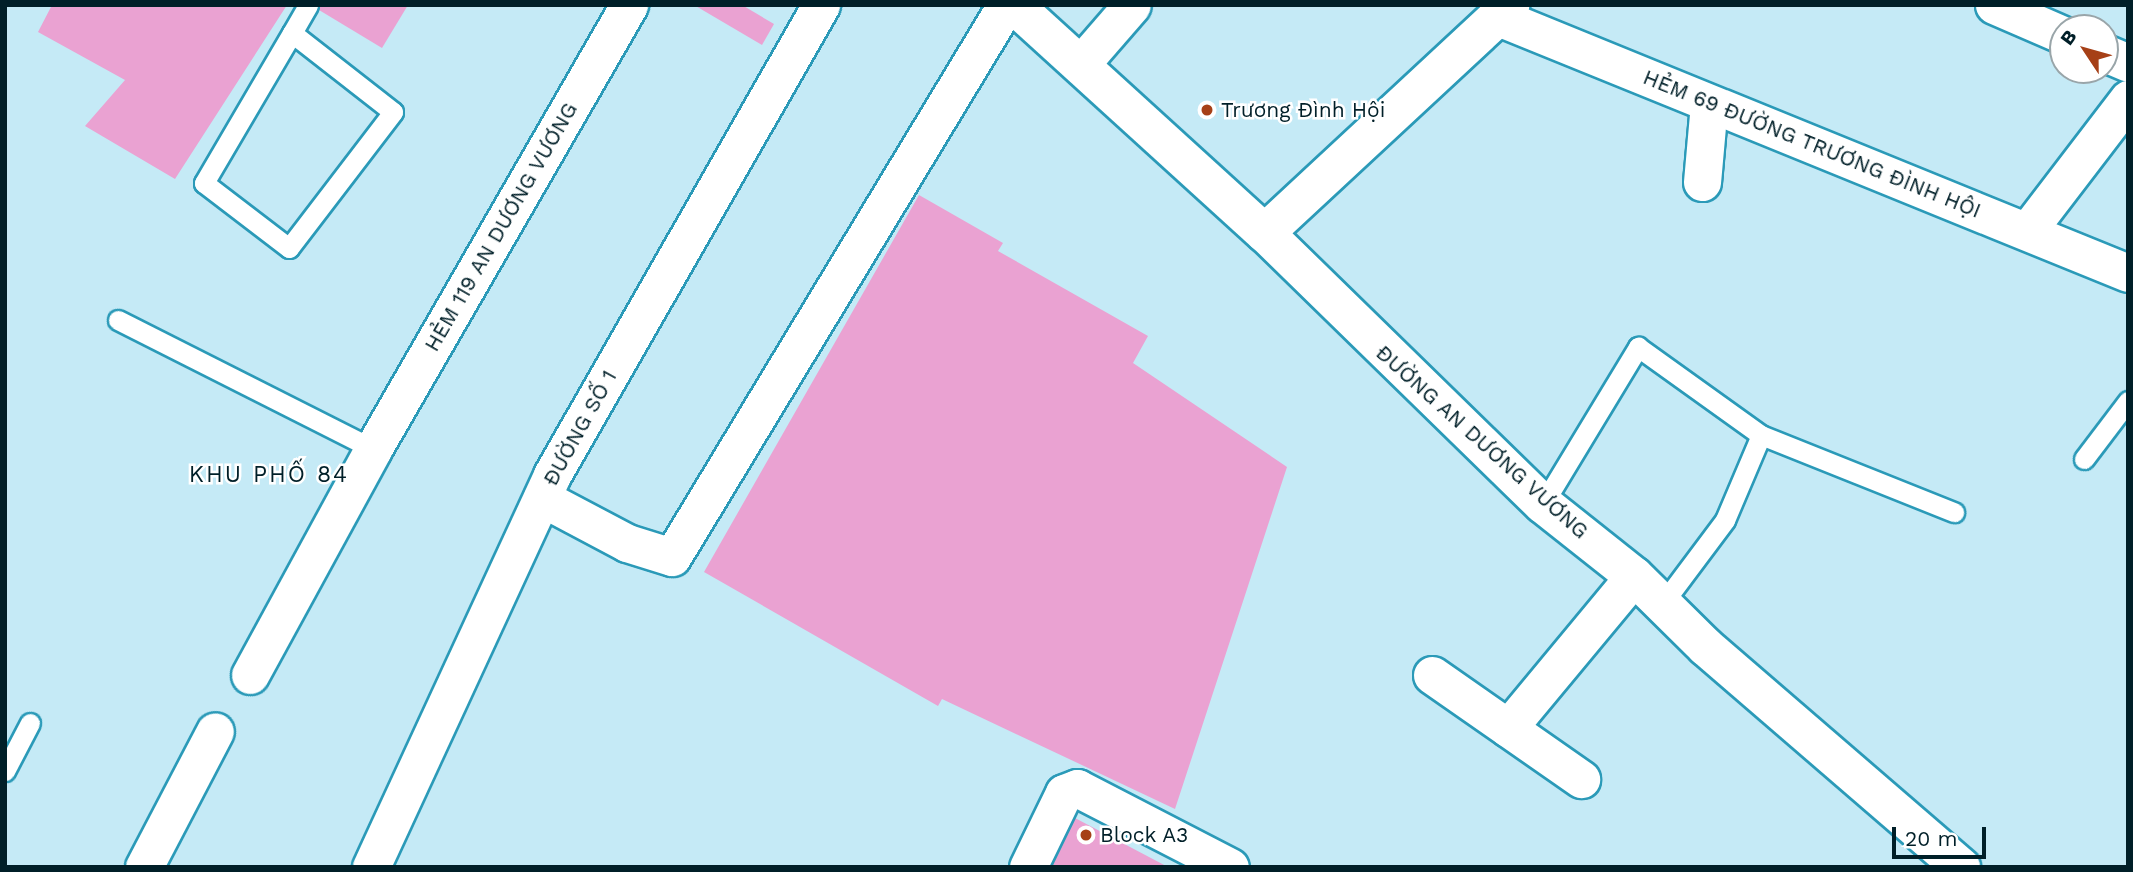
<!DOCTYPE html>
<meta charset="utf-8">
<style>
body{margin:0}
#map{position:relative;width:2133px;height:872px;overflow:hidden;background:#c5eaf6;font-family:"Work Sans",sans-serif}
div>[style]{position:absolute}
[style*='--x']{left:calc(var(--x)*1px);top:calc(var(--y)*1px);width:calc(var(--w)*1px);rotate:calc(var(--a)*1deg)}
.building>*{inset:0;background:#eaa2d2}
.roads{filter:drop-shadow(2px 0 #2b9ab8) drop-shadow(-2px 0 #2b9ab8) drop-shadow(0 2px #2b9ab8) drop-shadow(0 -2px #2b9ab8)}
.lane>*{height:19px;margin:-9.5px;padding:0 9.5px;transform-origin:9.5px;border-radius:9.5px;background:#fff}
.street>*{height:37px;margin:-18.5px;padding:0 18.5px;transform-origin:18.5px;border-radius:18.5px;background:#fff}
.secondary>*{height:38px;margin:-19px;padding:0 19px;transform-origin:19px;border-radius:19px;background:#fff}
.dots>*{width:19px;height:19px;translate:-50% -50%;box-sizing:border-box;border:4px solid #fff;border-radius:50%}
span{translate:-50% -50%;white-space:nowrap;text-align:center;line-height:1.15;-webkit-text-stroke:5px #fff;paint-order:stroke}
.poi-label{font-size:21px;color:#001f28}
.left{translate:0 -50%;text-align:left}
.street-label{font-size:21px;color:#001f28}
.neighbourhood-label{font-size:23px;color:#001f28;letter-spacing:2px}
.frame{position:absolute;inset:0;border:7px solid #001f28;pointer-events:none}
.north{position:absolute;left:2049px;top:14px;width:70px;height:70px;box-sizing:border-box;background:#fff;border:2px solid #99a5a9;border-radius:50%;rotate:306deg;font-size:19px;font-weight:700;line-height:28px;text-align:center;color:#001f28}
.north::after{content:'';display:block;margin:auto;width:24px;height:32px;background:#a64017;clip-path:polygon(50% 0,100% 100%,50% 72%,0 100%)}
.scale{position:absolute;left:1892px;top:827px;width:94px;height:32px;box-sizing:border-box;border:4px solid #001f28;border-top:0;padding-left:9px;font-size:21px;line-height:24px;white-space:nowrap;color:#001f28;-webkit-text-stroke:5px #fff;paint-order:stroke}
</style>
<div id="map">
<div class="building">
<i style="clip-path:polygon(52px 5px,287px 5px,175px 179px,85px 126px,125px 80px,38px 32px)"></i>
<i style="clip-path:polygon(320px 5px,408px 5px,382px 48px,319px 10px)"></i>
<i style="clip-path:polygon(694px 5px,742px 5px,774px 24px,762px 45px)"></i>
<i style="clip-path:polygon(919px 195px,1003px 243px,998px 251px,1148px 336px,1133px 363px,1287px 467px,1175px 809px,942px 699px,938px 706px,704px 572px)"></i>
<i style="clip-path:polygon(1075px 818px,1168px 867px,1051px 867px)"></i>
</div>
<div class="roads">
<div class="lane">
<i style="--x:292;--y:33;--w:128;--a:38"></i>
<i style="--x:393;--y:112;--w:171;--a:127.4"></i>
<i style="--x:289;--y:248;--w:107;--a:-142.6"></i>
<i style="--x:204;--y:183;--w:174;--a:-59.6"></i>
<i style="--x:292;--y:33;--w:32;--a:-60"></i>
<i style="--x:118;--y:320;--w:286;--a:26.8"></i>
<i style="--x:2084;--y:459;--w:73;--a:-52.8"></i>
<i style="--x:1543;--y:504;--w:184;--a:-58.8"></i>
<i style="--x:1638;--y:347;--w:151;--a:35.6"></i>
<i style="--x:1761;--y:435;--w:208;--a:21.8"></i>
<i style="--x:1663;--y:603;--w:104;--a:-53.2"></i>
<i style="--x:1725;--y:520;--w:92;--a:-67"></i>
<i style="--x:5;--y:771;--w:54;--a:-62.5"></i>
</div>
<div class="street">
<i style="--x:1994;--y:5;--w:75;--a:23.5"></i>
<i style="--x:1496;--y:16;--w:682;--a:22.13"></i>
<i style="--x:2105;--y:53;--w:25;--a:23"></i>
<i style="--x:1080;--y:65;--w:79;--a:-49.1"></i>
<i style="--x:1702;--y:182;--w:78;--a:-84.9"></i>
<i style="--x:2028;--y:230;--w:165;--a:-52.6"></i>
<i style="--x:542;--y:498;--w:96;--a:27.9"></i>
<i style="--x:627;--y:543;--w:47;--a:17.3"></i>
<i style="--x:672;--y:557;--w:645;--a:-58.82"></i>
<i style="--x:250;--y:675;--w:257;--a:-61.4"></i>
<i style="--x:373;--y:449;--w:513;--a:-60.03"></i>
<i style="--x:1432;--y:675;--w:182;--a:34.9"></i>
<i style="--x:1508;--y:728;--w:197;--a:-50.3"></i>
<i style="--x:144;--y:867;--w:153;--a:-62.4"></i>
<i style="--x:371;--y:867;--w:432;--a:-65.2"></i>
<i style="--x:552;--y:475;--w:542;--a:-60.22"></i>
<i style="--x:1028;--y:867;--w:82;--a:-64.1"></i>
<i style="--x:1064;--y:793;--w:14;--a:-21"></i>
<i style="--x:1077;--y:788;--w:172;--a:27.3"></i>
</div>
<div class="secondary">
<i style="--x:1014;--y:5;--w:339;--a:42.3"></i>
<i style="--x:1265;--y:233;--w:388;--a:44.3"></i>
<i style="--x:1543;--y:504;--w:116;--a:38.4"></i>
<i style="--x:1634;--y:576;--w:101;--a:44.6"></i>
<i style="--x:1706;--y:647;--w:337;--a:40.8"></i>
<i style="--x:1265;--y:233;--w:335;--a:-42.9"></i>
</div>
</div>
<div class="dots">
<i style="left:1207px;top:110px;background:#a64017"></i>
<i style="left:1086px;top:835px;background:#a64017"></i>
</div>
<div class="poi-label">
<span class="left" style="left:1221px;top:110px">Trương Đình Hội</span>
<span class="left" style="left:1100px;top:835px">Block A3</span>
</div>
<div class="street-label">
<span style="left:1812px;top:144px;rotate:22deg">HẺM 69 ĐƯỜNG TRƯƠNG ĐÌNH HỘI</span>
<span style="left:501px;top:227px;rotate:-60deg">HẺM 119 AN DƯƠNG VƯƠNG</span>
<span style="left:580px;top:428px;rotate:-61deg">ĐƯỜNG SỐ 1</span>
<span style="left:1482px;top:442px;rotate:42deg">ĐƯỜNG AN DƯƠNG VƯƠNG</span>
</div>
<div class="neighbourhood-label">
<span style="left:269px;top:475px">KHU PHỐ 84</span>
</div>
<div class="frame"></div>
<div class="north">B</div>
<div class="scale">20 m</div>
</div>
